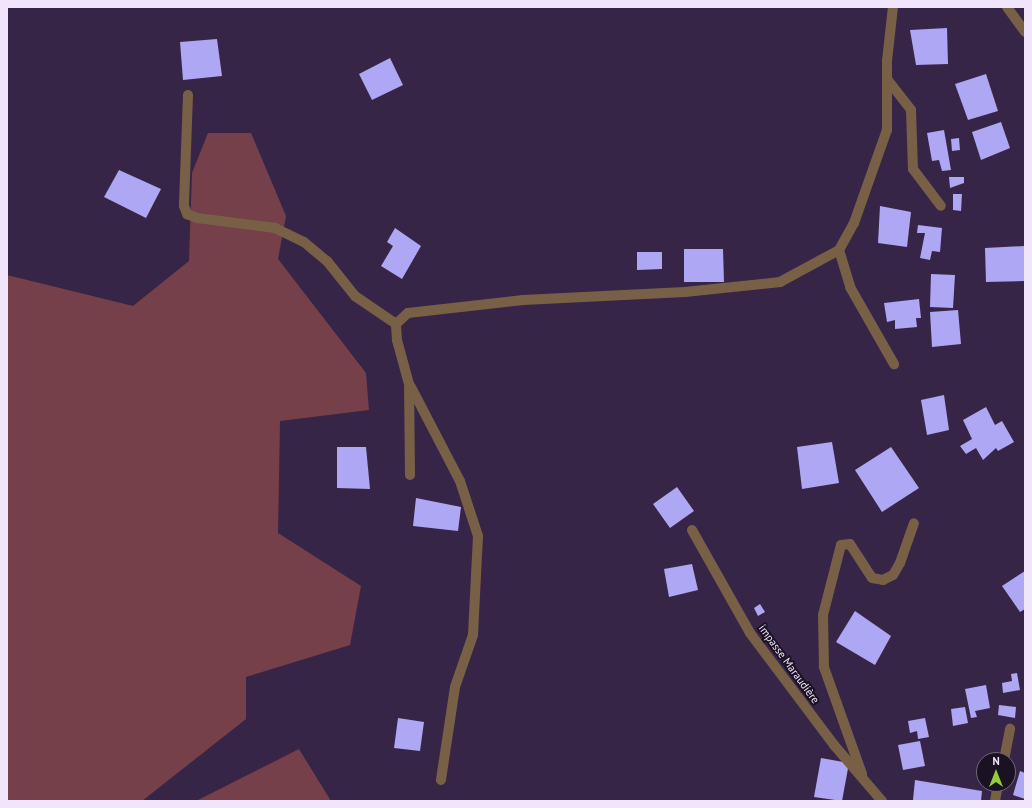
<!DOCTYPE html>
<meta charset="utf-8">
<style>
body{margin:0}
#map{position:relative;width:1032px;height:808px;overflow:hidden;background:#372547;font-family:"PT Sans",sans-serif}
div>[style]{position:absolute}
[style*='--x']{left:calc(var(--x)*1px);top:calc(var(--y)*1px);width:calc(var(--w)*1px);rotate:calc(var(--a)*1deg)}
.green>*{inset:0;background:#75404a}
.building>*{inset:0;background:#aea7f3}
.minor>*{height:10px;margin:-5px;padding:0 5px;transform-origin:5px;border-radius:5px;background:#786047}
span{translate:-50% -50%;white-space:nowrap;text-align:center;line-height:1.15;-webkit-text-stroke:4px #1a1222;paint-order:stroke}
.street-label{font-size:11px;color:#f0e5fb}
.frame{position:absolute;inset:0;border:8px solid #f0e5fb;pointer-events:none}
.north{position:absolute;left:976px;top:752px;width:40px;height:40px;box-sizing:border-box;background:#1a1222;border:1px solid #706679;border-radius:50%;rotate:0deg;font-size:11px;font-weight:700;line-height:16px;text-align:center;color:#f0e5fb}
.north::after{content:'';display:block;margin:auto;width:14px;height:18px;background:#95cc3a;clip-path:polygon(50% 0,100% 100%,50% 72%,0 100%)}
</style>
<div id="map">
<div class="green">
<i style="clip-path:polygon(208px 133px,251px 133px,286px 216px,278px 259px,366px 373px,369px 410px,280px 421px,278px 533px,361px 586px,350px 645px,246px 677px,246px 719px,142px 801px,7px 801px,7px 275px,133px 306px,189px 261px,192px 173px)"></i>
<i style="clip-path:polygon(299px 749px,331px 801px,196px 801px)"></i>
</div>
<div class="building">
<i style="clip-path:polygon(947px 28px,948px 64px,916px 65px,910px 30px)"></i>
<i style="clip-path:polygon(217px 39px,222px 76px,183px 80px,180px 42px)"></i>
<i style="clip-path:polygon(390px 58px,403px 85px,372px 100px,359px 74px)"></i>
<i style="clip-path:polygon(986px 74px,998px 111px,968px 120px,955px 84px)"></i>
<i style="clip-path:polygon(1001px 122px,1010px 148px,981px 160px,972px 132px)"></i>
<i style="clip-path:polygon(944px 130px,951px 170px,942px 171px,939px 160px,932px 161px,927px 133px)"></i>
<i style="clip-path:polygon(959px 138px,960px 150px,952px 151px,951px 139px)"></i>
<i style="clip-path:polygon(119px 170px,161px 189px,146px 218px,104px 197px)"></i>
<i style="clip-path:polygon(949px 177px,964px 177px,964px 183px,950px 188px)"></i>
<i style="clip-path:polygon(953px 194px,962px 194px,961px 211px,953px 210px)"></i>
<i style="clip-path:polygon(880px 206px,911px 212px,907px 247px,878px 243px)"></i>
<i style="clip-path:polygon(918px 225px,942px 228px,940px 252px,932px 251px,930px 260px,920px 258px,925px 233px,917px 233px)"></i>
<i style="clip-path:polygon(395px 228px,421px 246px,402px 279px,381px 266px,393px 246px,387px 242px)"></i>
<i style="clip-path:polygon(1024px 246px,1025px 281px,986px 282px,985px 248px)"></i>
<i style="clip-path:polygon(684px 249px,723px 249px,724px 282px,684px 282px)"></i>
<i style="clip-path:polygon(637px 252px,662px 252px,662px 269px,637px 270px)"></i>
<i style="clip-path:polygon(931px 274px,955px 275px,953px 308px,930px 307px)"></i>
<i style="clip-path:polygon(919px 299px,921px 318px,916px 318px,917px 327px,895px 329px,895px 320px,887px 322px,884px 303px)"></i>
<i style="clip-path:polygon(958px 310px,961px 344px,932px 347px,930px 312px)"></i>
<i style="clip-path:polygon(944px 395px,949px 430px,927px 435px,921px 400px)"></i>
<i style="clip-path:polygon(986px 407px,995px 425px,1002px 421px,1014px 442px,998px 451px,996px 448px,983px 460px,976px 448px,966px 454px,960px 446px,972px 439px,963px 420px)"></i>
<i style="clip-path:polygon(832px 442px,839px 483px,802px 489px,797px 447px)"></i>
<i style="clip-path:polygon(337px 447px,366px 447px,370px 489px,337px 488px)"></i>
<i style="clip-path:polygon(891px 447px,919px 488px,882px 512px,855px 470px)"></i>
<i style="clip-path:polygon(677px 487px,694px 511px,670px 528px,653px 504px)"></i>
<i style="clip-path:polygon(416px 498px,461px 507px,458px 531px,413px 526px)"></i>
<i style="clip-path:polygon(692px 564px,698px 590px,669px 597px,664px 569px)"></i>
<i style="clip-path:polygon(1025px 571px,1025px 609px,1020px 612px,1002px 586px)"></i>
<i style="clip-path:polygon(760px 604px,765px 612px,758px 616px,754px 608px)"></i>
<i style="clip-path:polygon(855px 611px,891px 636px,875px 665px,836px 642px)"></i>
<i style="clip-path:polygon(1017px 673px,1020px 690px,1003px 693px,1002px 683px,1012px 681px,1011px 674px)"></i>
<i style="clip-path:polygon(986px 685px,990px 708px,975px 711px,977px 717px,971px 718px,965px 689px)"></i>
<i style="clip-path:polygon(999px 705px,1016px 707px,1015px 718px,998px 715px)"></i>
<i style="clip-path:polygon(965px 707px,968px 723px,953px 726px,951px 709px)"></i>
<i style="clip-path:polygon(398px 718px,424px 722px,420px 751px,394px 748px)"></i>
<i style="clip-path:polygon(925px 718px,929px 737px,918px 739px,917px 731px,910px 733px,908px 721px)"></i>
<i style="clip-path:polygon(920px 741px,925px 766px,903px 770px,898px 745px)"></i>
<i style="clip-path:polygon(821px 758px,849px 763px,842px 801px,814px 797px)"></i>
<i style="clip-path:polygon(1020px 771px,1025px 773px,1025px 799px,1013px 795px)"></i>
<i style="clip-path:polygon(915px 780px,982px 791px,981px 801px,913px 800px)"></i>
</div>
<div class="minor">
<i style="--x:1007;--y:7;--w:31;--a:54"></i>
<i style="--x:887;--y:79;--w:39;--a:52"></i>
<i style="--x:911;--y:110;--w:59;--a:88.1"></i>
<i style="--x:913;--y:169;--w:46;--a:52.9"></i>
<i style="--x:188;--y:95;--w:111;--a:92.1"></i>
<i style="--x:184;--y:206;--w:9;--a:69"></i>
<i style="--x:187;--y:214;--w:11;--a:22"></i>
<i style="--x:197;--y:218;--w:79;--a:7.3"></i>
<i style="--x:275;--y:228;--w:32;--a:26"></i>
<i style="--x:304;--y:242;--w:30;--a:40"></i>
<i style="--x:327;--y:261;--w:45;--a:51.3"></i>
<i style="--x:355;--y:296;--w:50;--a:34.3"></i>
<i style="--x:839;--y:250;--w:39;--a:73"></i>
<i style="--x:850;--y:287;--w:89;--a:60.3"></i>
<i style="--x:411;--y:387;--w:106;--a:62.5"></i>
<i style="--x:460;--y:481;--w:58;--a:71.9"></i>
<i style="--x:478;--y:536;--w:99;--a:92.9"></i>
<i style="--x:473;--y:635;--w:55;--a:109.1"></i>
<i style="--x:455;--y:687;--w:94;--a:98.6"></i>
<i style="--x:410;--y:475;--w:91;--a:-90.6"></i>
<i style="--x:409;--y:384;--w:46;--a:-105.3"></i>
<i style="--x:397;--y:340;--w:16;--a:-94"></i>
<i style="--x:396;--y:324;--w:16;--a:-43"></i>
<i style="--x:408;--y:313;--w:116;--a:-6.4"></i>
<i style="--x:523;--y:300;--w:162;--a:-2.8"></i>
<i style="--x:685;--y:292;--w:96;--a:-6"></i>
<i style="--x:780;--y:282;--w:67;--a:-28.5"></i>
<i style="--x:839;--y:250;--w:31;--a:-61"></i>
<i style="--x:854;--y:223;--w:99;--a:-70.5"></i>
<i style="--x:887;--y:130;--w:69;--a:-90"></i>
<i style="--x:887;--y:61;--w:54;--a:-83.7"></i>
<i style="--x:692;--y:530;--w:118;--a:60.6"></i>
<i style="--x:750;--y:633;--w:140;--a:53.1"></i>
<i style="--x:834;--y:745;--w:74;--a:49.4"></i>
<i style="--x:1004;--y:760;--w:32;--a:-79"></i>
<i style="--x:862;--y:774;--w:114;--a:-109.6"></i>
<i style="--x:824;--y:667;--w:52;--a:-91.1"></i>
<i style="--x:823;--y:615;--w:72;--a:-75.6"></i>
<i style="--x:841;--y:545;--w:9;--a:-6"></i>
<i style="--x:850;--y:544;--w:40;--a:57.1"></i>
<i style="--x:872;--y:578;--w:11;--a:10"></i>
<i style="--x:883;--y:580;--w:11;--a:-27"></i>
<i style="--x:893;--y:575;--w:14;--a:-60"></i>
<i style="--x:900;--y:563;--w:42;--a:-70.7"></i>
<i style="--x:995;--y:801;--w:17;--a:-80"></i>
</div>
<div class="street-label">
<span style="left:789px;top:664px;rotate:54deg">impasse Maraudière</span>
</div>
<div class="frame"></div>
<div class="north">N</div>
</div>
